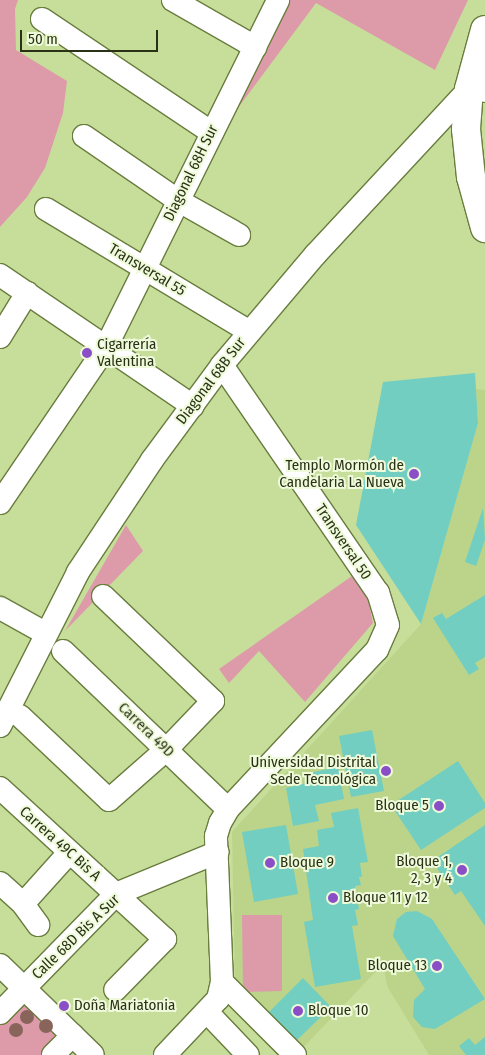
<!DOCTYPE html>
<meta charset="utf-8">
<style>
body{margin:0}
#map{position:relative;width:485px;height:1055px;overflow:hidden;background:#c7de9b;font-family:"Fira Sans Condensed",sans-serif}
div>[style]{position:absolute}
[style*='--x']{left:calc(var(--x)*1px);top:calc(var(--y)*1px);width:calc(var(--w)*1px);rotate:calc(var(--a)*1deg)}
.built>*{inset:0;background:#bbd48a}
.green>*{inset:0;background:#dd9baa}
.building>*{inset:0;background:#72cec1}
.roads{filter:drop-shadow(1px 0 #697d3e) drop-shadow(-1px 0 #697d3e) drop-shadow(0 1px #697d3e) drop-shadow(0 -1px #697d3e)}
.minor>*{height:22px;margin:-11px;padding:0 11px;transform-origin:11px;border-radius:11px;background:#fff}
.tertiary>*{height:28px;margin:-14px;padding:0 14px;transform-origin:14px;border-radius:14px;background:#fff}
.trees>*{width:14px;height:14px;margin:-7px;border-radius:50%;background:#89645a}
.dots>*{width:14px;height:14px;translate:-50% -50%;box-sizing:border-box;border:2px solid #eefad9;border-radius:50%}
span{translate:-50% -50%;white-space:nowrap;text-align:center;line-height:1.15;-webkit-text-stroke:4px #eefad9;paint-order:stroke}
.street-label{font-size:15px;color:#293117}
.poi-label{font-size:15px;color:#293117}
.left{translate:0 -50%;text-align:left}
.right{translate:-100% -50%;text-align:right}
.scale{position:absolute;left:20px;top:30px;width:138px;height:22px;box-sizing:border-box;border:2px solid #293117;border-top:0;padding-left:6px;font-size:15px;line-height:18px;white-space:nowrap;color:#293117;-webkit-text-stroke:4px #eefad9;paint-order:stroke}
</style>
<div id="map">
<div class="built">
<i style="clip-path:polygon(476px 389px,485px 390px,485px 1055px,429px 1055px,387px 986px,383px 964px,299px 1052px,235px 988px,232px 832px,421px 624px,478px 423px)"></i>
</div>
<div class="green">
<i style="clip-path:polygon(0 0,18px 0,15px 9px,16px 50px,67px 81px,63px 113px,45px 168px,27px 197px,0 227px)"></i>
<i style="clip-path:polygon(289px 0,468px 0,435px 70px,316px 3px,229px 120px)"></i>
<i style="clip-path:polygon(126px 525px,143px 551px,65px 631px)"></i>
<i style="clip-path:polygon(352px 576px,368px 598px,373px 623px,305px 702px,259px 651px,229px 683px,219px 669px)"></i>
<i style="clip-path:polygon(242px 915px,282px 915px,282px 991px,243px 992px)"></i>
<i style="clip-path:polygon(24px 993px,67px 1035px,47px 1055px,0 1055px,0 1018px)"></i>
</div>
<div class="building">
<i style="clip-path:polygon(475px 373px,478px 423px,421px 624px,356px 525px,383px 382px)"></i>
<i style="clip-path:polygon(483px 508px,485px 540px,476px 566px,465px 562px)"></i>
<i style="clip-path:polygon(485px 595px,485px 657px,475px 663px,479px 669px,469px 675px,433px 618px,442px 613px,446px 619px)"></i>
<i style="clip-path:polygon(372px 730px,384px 791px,351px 797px,339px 736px)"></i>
<i style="clip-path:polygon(458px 761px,485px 803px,485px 808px,421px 850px,391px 805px)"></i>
<i style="clip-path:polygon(338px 767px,344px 799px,315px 805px,319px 821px,293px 826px,286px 788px,306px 783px,304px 774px)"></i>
<i style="clip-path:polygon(358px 808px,368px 862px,360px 863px,362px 877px,359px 877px,361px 885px,355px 886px,359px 909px,355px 910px,358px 925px,352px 926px,361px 979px,315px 987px,304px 922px,313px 920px,303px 849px,319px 846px,317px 830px,334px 827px,331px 813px)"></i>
<i style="clip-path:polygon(286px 825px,298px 894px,254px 902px,242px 832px)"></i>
<i style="clip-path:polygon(485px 825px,485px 926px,461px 891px,455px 895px,432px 861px)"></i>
<i style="clip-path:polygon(417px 911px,432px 919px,485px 999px,435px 1029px,422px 1027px,413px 1017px,414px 1000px,425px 989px,393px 936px,397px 919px,406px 912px)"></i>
<i style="clip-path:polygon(303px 978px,331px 1007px,293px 1044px,266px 1015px)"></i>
<i style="clip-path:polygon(485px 1037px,485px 1055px,466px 1055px,459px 1046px,469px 1038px,475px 1045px)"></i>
</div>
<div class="roads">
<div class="minor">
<i style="--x:173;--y:0;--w:95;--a:29.8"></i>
<i style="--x:42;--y:19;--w:203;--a:33.8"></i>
<i style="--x:84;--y:136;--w:115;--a:34.4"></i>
<i style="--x:179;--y:201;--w:69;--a:29.5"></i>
<i style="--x:46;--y:209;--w:236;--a:31.1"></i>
<i style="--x:0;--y:275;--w:233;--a:34.2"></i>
<i style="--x:0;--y:337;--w:52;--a:-58.5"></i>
<i style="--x:0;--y:503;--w:189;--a:-55.8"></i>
<i style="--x:106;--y:347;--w:387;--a:-63.6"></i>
<i style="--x:0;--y:608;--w:51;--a:29.1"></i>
<i style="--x:63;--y:651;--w:228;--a:43.8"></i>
<i style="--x:20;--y:716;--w:122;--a:43.3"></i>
<i style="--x:109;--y:800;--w:76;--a:-41.3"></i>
<i style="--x:166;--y:750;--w:68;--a:-46.2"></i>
<i style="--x:213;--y:701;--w:152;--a:-136.3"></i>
<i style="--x:0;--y:726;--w:173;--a:-63.1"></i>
<i style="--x:78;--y:572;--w:134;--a:-56.5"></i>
<i style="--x:152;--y:460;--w:118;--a:-53.6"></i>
<i style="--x:222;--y:365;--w:144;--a:-49.8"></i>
<i style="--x:315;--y:255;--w:226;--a:-47.1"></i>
<i style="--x:469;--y:89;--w:16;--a:7"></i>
<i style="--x:0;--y:788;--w:224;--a:42.5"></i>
<i style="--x:165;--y:939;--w:71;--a:134.4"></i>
<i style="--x:0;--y:883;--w:31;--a:42"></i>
<i style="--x:23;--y:904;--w:26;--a:54"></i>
<i style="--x:23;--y:904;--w:67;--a:-48"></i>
<i style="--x:0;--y:965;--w:129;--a:44.1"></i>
<i style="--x:222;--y:982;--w:103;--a:45"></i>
<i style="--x:207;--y:1012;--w:59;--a:46.4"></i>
<i style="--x:0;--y:1013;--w:166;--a:-45.7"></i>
<i style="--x:116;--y:894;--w:110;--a:-22.4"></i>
<i style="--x:53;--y:1055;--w:28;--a:-45"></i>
<i style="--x:165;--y:1055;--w:77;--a:-46.6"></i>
<i style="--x:218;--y:999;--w:17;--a:-77"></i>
<i style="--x:222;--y:982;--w:146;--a:-92.4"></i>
<i style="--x:216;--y:836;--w:14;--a:-73"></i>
<i style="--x:220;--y:823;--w:16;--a:-60"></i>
<i style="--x:228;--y:809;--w:218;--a:-46.9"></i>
<i style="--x:377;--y:650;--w:27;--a:-66"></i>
<i style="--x:388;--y:625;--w:34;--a:-107"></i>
<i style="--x:378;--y:593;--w:276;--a:-124.4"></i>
</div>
<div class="tertiary">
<i style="--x:485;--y:30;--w:61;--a:105.2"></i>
<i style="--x:469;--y:89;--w:40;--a:94.3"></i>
<i style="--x:466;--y:129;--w:48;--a:84.1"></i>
<i style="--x:471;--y:177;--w:53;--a:74.6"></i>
</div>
</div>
<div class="trees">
<i style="left:27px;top:1017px"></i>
<i style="left:46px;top:1026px"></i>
<i style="left:16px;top:1030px"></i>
</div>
<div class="dots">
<i style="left:87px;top:353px;background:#8a4fc6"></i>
<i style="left:414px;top:474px;background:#8a4fc6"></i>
<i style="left:386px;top:771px;background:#8a4fc6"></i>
<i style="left:439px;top:806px;background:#8a4fc6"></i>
<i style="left:270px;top:863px;background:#8a4fc6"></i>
<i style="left:462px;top:870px;background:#8a4fc6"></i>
<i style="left:333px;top:898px;background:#8a4fc6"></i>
<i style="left:437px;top:966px;background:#8a4fc6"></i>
<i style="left:64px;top:1006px;background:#8a4fc6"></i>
<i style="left:298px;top:1011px;background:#8a4fc6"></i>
</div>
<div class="street-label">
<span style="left:191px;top:173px;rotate:-64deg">Diagonal 68H Sur</span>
<span style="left:147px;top:270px;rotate:31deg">Transversal 55</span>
<span style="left:211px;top:381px;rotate:-53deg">Diagonal 68B Sur</span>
<span style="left:343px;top:542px;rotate:56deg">Transversal 50</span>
<span style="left:146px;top:730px;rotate:44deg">Carrera 49D</span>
<span style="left:60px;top:844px;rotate:42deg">Carrera 49C Bis A</span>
<span style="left:76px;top:937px;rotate:-44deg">Calle 68D Bis A Sur</span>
</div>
<div class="poi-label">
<span class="left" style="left:97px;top:353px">Cigarrería<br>Valentina</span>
<span class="right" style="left:404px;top:474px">Templo Mormón de<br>Candelaria La Nueva</span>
<span class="right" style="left:376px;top:771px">Universidad Distrital<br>Sede Tecnológica</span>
<span class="right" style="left:429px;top:806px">Bloque 5</span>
<span class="right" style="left:452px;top:870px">Bloque 1,<br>2, 3 y 4</span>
<span class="left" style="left:280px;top:863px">Bloque 9</span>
<span class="left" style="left:343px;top:898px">Bloque 11 y 12</span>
<span class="right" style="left:427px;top:966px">Bloque 13</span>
<span class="left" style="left:74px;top:1006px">Doña Mariatonia</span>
<span class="left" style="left:308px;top:1011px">Bloque 10</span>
</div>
<div class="scale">50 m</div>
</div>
